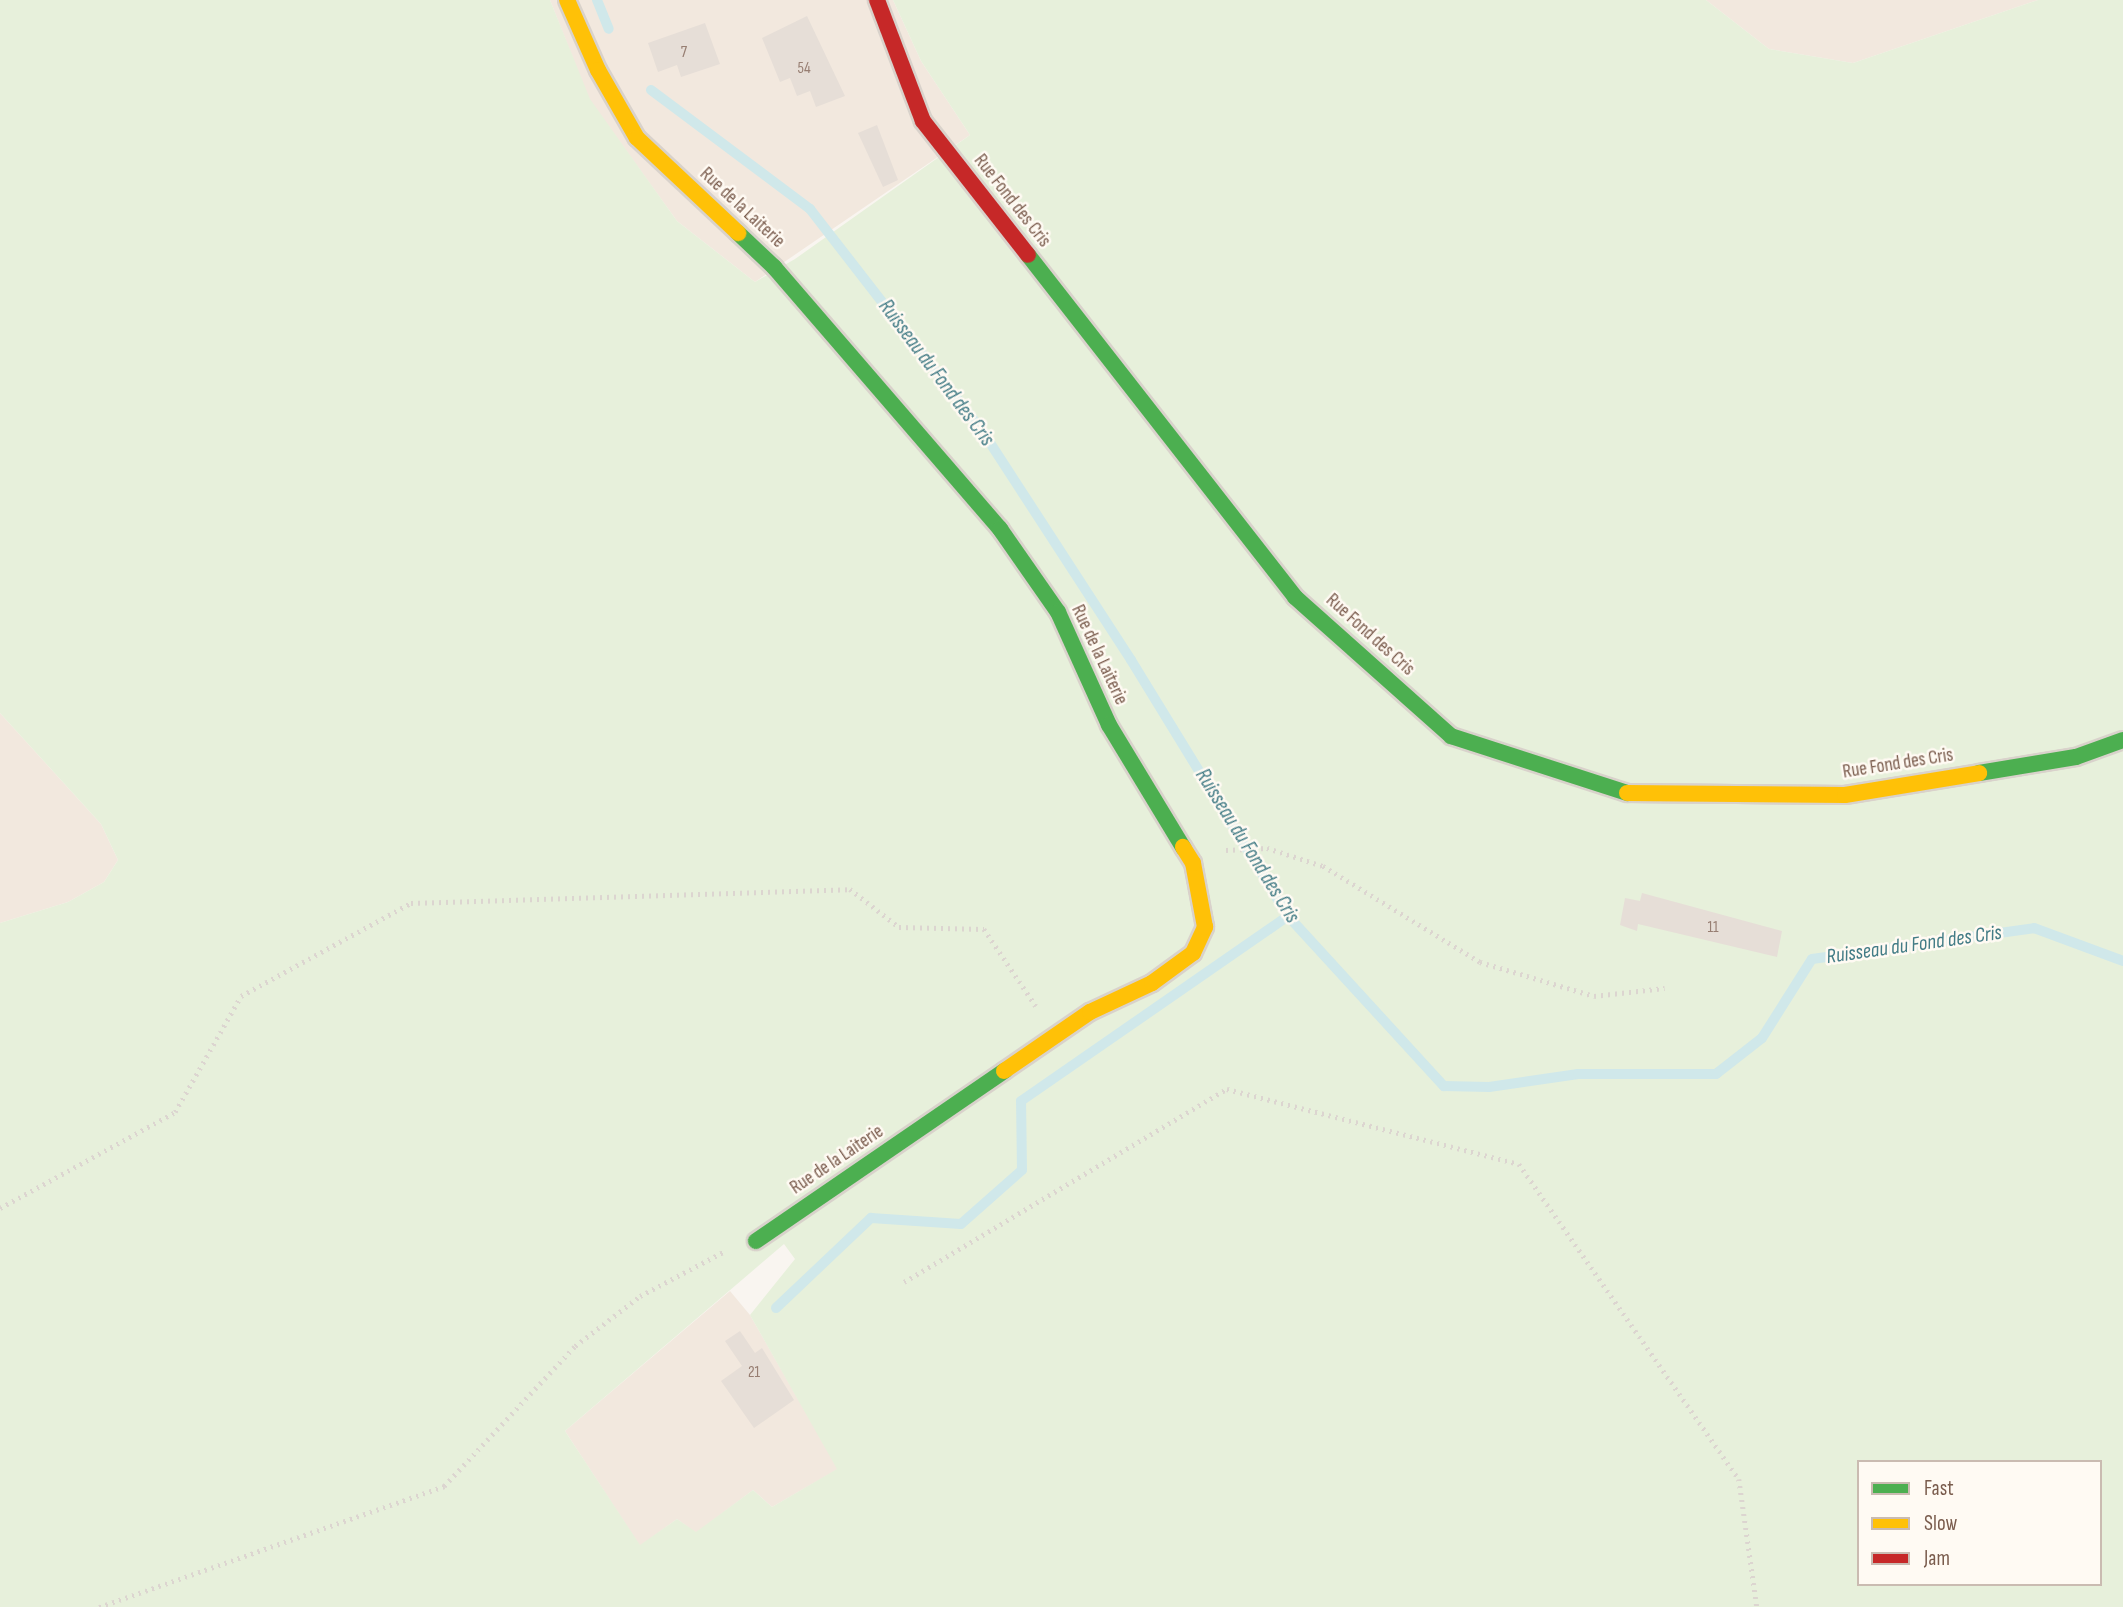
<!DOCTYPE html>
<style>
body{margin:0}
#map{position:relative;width:2123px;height:1607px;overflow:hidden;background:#f9f5f0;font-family:"Sofia Sans Condensed",sans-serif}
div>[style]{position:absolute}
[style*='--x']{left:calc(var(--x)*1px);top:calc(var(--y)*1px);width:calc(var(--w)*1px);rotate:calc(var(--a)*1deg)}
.residential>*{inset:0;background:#f2e8de}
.green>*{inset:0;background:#e7f0db}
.stream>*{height:10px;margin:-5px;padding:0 5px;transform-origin:5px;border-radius:5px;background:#d0e8ea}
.building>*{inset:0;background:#e6ded7}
.path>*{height:4.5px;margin-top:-2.25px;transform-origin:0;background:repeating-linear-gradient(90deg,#dcd5d0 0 2px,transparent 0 7px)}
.roads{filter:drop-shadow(2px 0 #d9d2cb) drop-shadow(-2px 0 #d9d2cb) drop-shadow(0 2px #d9d2cb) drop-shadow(0 -2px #d9d2cb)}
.fast>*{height:16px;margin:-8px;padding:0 8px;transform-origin:8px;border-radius:8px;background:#4caf50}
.slow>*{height:16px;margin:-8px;padding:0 8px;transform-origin:8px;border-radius:8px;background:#ffc107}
.jam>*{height:16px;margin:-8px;padding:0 8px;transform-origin:8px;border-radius:8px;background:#c62828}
span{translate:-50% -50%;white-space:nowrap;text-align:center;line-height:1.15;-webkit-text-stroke:5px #fffaf3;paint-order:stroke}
.number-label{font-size:16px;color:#977e72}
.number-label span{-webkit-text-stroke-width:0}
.street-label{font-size:19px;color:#7a5c4d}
.water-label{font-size:21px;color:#437c86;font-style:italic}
.legend{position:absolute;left:1857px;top:1460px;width:245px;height:126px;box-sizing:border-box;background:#fffaf3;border:2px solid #cabbb1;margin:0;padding:9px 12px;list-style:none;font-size:21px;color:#7a5c4d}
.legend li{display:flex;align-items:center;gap:14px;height:35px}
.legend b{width:35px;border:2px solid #cabbb1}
</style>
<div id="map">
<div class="residential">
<i style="clip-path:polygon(550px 0,893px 0,921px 61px,970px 135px,755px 282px,677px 221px,589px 99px)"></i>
<i style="clip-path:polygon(1706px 0,2038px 0,1853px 63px,1769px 49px)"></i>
<i style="clip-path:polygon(0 713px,101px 824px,118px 860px,104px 882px,68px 902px,0 923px)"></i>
<i style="clip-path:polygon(730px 1291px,750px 1315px,838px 1469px,772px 1507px,753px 1490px,696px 1533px,677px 1519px,640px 1546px,565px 1431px)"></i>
</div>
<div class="green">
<i style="clip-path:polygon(evenodd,0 0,550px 0,590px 99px,677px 221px,755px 282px,795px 259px,970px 135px,921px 61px,893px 0,1706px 0,1769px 49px,1853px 63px,2038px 0,2123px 0,2123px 1607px,0 1607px,0 923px,68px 902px,104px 882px,118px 860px,101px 824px,0 713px,0 0,784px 1244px,795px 1259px,750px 1315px,837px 1469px,772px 1507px,753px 1490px,696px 1532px,677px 1519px,640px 1545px,565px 1431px,784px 1244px,0 0,1859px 1462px,2100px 1462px,2100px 1584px,1859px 1584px,1859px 1462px)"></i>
</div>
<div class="stream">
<i style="--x:597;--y:0;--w:31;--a:68"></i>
<i style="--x:651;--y:90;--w:199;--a:36.8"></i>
<i style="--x:810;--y:209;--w:282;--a:52.2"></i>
<i style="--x:983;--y:432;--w:272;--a:57"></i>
<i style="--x:1131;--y:660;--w:300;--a:58.5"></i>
<i style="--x:1288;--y:916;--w:231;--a:47.5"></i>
<i style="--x:1444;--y:1086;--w:45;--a:1.3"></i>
<i style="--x:1489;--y:1087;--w:90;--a:-8.3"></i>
<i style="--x:1578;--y:1074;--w:138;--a:0"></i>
<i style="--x:1716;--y:1074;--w:58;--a:-38"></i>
<i style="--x:1762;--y:1038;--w:93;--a:-57.7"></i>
<i style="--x:1812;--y:959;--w:224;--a:-7.9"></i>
<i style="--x:2034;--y:928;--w:95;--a:20.3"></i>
<i style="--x:776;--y:1308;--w:131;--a:-43.5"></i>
<i style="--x:871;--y:1218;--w:90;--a:3.8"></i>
<i style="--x:961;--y:1224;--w:81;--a:-41.5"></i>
<i style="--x:1022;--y:1170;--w:69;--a:-90.8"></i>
<i style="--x:1021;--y:1101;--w:325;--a:-34.7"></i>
</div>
<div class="building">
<i style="clip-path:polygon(807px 16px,845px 96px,816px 107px,810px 91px,797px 96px,790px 78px,780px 82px,762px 38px)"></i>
<i style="clip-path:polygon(705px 23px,720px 64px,681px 77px,677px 65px,658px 72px,648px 43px)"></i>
<i style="clip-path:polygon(877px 125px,898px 180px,883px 187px,858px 133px)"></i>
<i style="clip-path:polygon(1642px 893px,1782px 931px,1777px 957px,1638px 924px,1637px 931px,1620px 925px,1625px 898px,1640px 901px)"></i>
<i style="clip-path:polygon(740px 1331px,755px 1353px,762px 1348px,794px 1400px,754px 1428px,721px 1381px,742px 1366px,725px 1341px)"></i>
</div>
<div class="path">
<i style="--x:1226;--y:850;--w:41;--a:-2.8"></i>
<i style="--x:1267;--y:848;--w:59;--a:17.8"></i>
<i style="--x:1323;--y:866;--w:184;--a:31.4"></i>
<i style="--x:1480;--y:962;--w:119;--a:16.6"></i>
<i style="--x:1594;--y:996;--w:71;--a:-6.4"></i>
<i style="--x:0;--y:1208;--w:200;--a:-28.7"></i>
<i style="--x:175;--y:1112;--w:133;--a:-60.4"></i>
<i style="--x:241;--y:996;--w:194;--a:-28.7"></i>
<i style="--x:411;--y:903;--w:439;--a:-1.8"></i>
<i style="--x:850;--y:889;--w:62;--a:37.8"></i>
<i style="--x:899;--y:927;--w:85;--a:1.3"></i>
<i style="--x:984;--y:929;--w:93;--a:56"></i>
<i style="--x:904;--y:1282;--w:376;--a:-30.9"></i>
<i style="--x:1227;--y:1089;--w:301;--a:14.4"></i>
<i style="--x:1519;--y:1164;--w:384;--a:55.1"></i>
<i style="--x:1739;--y:1479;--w:129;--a:82"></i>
<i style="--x:99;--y:1607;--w:366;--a:-19.3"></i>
<i style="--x:444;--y:1486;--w:192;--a:-46.9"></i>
<i style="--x:575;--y:1346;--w:82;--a:-37.6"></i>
<i style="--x:640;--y:1296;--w:94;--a:-27.9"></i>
</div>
<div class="roads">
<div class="fast">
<i style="--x:738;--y:233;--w:50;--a:43.4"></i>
<i style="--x:774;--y:267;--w:346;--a:49.2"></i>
<i style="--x:1000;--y:529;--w:101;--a:55.1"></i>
<i style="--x:1058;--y:612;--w:124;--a:65.7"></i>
<i style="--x:1109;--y:725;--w:143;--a:58.8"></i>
<i style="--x:1028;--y:255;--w:434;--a:52"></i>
<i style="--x:1295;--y:597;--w:209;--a:41.7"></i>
<i style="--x:1451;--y:736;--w:185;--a:17.9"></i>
<i style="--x:1979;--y:773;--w:98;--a:-9.4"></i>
<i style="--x:2076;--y:757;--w:50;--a:-19.9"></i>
<i style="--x:756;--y:1241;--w:301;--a:-34.4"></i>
</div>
<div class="slow">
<i style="--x:567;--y:0;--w:77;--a:66.1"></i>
<i style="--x:598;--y:70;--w:78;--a:60.2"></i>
<i style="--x:637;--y:138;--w:139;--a:43.2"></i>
<i style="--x:1627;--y:793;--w:218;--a:0.5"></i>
<i style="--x:1845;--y:795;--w:136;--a:-9.3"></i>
<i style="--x:1004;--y:1071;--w:104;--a:-34.5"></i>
<i style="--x:1090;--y:1012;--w:68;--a:-25.1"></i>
<i style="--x:1152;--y:983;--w:51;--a:-36.2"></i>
<i style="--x:1193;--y:953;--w:29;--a:-65"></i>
<i style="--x:1205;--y:927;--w:65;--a:-100.6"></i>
<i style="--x:1193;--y:863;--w:19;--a:-122"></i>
</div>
<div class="jam">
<i style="--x:877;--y:0;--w:129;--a:69.2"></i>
<i style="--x:923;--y:121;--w:170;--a:51.9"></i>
</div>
</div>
<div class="number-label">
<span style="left:684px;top:53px">7</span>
<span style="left:804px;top:69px">54</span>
<span style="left:1713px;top:928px">11</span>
<span style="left:754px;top:1373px">21</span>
</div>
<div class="street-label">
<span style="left:1012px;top:201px;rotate:52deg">Rue Fond des Cris</span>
<span style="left:742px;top:208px;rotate:43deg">Rue de la Laiterie</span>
<span style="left:1370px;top:635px;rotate:42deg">Rue Fond des Cris</span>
<span style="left:1099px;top:655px;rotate:65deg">Rue de la Laiterie</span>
<span style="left:1898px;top:764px;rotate:-9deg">Rue Fond des Cris</span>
<span style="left:837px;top:1160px;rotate:-34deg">Rue de la Laiterie</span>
</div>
<div class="water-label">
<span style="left:936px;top:373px;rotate:53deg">Ruisseau du Fond des Cris</span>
<span style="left:1247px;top:846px;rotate:58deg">Ruisseau du Fond des Cris</span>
<span style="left:1914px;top:945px;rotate:-8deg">Ruisseau du Fond des Cris</span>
</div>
<ul class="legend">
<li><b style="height:9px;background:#4caf50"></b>Fast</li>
<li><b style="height:9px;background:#ffc107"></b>Slow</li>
<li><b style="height:9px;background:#c62828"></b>Jam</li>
</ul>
</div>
